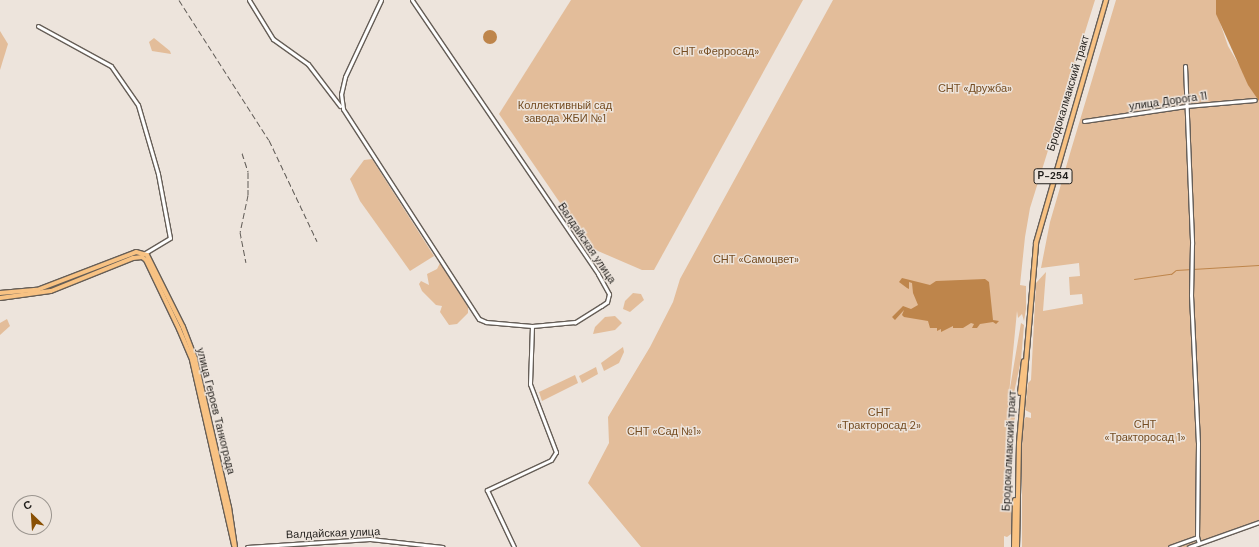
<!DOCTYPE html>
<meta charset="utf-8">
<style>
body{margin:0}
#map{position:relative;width:1259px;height:547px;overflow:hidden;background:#ede4dc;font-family:"DM Sans",sans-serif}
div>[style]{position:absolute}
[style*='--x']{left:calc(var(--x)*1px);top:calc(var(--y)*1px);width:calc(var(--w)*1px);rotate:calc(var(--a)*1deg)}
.green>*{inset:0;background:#e3bd9a}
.water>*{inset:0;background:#be854b}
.round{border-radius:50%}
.stream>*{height:1px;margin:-0.5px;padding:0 0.5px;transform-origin:0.5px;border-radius:0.5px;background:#be854b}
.roads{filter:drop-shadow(1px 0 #665e57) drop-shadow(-1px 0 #665e57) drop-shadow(0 1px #665e57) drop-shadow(0 -1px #665e57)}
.minor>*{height:3px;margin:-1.5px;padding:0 1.5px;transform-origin:1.5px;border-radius:1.5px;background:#fff}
.major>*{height:4px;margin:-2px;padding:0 2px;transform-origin:2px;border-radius:2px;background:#f8c283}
.rail>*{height:1px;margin-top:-0.5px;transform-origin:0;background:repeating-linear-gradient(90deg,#5f5a55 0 6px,transparent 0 9px)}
span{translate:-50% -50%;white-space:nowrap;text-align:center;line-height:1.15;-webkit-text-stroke:3px #ede4dc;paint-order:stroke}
.shield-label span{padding:1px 3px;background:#ede4dc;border:1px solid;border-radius:3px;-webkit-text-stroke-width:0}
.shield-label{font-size:10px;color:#211e1b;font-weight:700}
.park-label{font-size:11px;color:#744c21}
.street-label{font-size:11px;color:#211e1b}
.north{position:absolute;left:12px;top:495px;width:40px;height:40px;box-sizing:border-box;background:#ede4dc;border:1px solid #9b958f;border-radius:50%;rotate:335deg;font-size:11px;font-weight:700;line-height:16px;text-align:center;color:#211e1b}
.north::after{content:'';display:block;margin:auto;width:14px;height:18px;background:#895004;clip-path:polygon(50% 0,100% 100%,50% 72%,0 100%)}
</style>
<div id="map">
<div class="green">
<i style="clip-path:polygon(571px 0,803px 0,654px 270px,642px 270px,591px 248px,499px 114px)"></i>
<i style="clip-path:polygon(833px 0,1095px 0,1030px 208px,1025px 237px,1020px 285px,1026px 286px,1026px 309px,1024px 321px,1022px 314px,1018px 318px,1017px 311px,1009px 394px,1021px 323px,1024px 325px,1021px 360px,1014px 393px,1014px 404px,1017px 410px,1014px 422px,1010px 423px,1013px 439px,1011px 534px,1007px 537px,1004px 536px,1004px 547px,641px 547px,588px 483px,609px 443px,608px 417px,650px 347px,673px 302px,680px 279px)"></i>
<i style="clip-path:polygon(1116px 0,1216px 0,1216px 11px,1228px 46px,1259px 99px,1259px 520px,1187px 547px,1022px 547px,1022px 445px,1024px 420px,1026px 417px,1031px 418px,1031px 413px,1025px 410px,1028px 383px,1031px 380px,1036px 283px,1046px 272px,1043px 311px,1083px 304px,1082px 294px,1070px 295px,1069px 277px,1080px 276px,1079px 263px,1041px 268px,1050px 222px,1071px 150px)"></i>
<i style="clip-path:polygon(0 31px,8px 44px,0 70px)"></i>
<i style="clip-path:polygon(154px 38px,170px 51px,171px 54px,152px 51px,149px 42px)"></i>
<i style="clip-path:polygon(372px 159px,434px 256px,410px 271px,360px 201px,350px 179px,364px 160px)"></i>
<i style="clip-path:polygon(440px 263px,468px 307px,468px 313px,457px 324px,449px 325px,440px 312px,442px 306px,436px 305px,422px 291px,419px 284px,421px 281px,429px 285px,427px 274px,437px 269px)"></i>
<i style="clip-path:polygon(633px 293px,641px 294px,644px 300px,630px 312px,623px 309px,625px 301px)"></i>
<i style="clip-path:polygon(615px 316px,622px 323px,615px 330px,593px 334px,595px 327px,605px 317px)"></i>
<i style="clip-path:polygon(7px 319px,10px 326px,0 335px,0 323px)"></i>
<i style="clip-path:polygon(623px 347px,624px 352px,619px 363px,604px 371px,601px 363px)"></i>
<i style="clip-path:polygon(596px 367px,598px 374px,582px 383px,579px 376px)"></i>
<i style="clip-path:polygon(575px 375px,578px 383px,542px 401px,539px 392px)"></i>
</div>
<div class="water">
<i style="clip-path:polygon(1216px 0,1259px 0,1259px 101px,1248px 85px,1216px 14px)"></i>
<i class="round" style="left:483px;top:30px;width:14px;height:14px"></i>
<i style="clip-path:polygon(902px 278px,930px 285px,936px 281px,985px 279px,989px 282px,993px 320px,999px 321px,996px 324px,993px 322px,980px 324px,977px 328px,972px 328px,974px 324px,971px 323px,963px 328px,953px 328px,953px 326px,941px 332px,941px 329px,937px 331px,937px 328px,930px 328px,928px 321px,904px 317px,902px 315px,904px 310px,895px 320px,892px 317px,903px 306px,911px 309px,918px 305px,913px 293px,912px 283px,909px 282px,909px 289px,907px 288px,899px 282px)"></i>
</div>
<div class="stream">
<i style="--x:1134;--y:279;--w:37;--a:-8"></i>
<i style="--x:1171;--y:274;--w:6;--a:-39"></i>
<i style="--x:1176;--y:270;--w:83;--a:-3.4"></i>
</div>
<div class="roads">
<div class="minor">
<i style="--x:249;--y:0;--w:46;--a:58.4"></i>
<i style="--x:273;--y:39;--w:43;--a:35.5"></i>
<i style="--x:308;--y:64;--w:53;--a:52.7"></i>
<i style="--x:381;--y:0;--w:85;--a:115.1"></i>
<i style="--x:345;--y:77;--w:17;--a:103"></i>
<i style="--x:341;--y:94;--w:15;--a:82"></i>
<i style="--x:343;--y:109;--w:250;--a:57.1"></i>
<i style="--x:479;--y:319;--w:8;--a:23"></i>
<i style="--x:486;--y:322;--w:46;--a:5"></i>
<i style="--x:412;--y:0;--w:331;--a:55.8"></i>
<i style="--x:598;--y:274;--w:23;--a:61"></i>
<i style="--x:609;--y:294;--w:8;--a:104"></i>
<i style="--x:607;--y:302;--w:7;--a:146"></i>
<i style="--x:601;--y:306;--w:31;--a:148"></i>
<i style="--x:575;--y:322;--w:43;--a:174.7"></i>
<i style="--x:532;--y:326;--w:58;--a:92"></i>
<i style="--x:530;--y:384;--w:73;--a:69.1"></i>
<i style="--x:556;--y:452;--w:9;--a:122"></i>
<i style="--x:551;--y:460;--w:71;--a:154.9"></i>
<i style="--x:487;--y:490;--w:63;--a:64.7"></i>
<i style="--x:38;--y:26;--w:83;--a:28.7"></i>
<i style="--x:111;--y:66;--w:47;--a:55.3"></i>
<i style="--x:138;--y:105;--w:72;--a:73.8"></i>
<i style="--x:158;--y:174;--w:65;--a:79.4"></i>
<i style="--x:170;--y:238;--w:31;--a:149"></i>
<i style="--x:1185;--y:66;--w:178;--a:87.7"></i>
<i style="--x:1192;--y:244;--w:51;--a:91.1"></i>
<i style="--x:1191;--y:295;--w:148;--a:87.3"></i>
<i style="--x:1198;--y:443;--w:94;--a:90.6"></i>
<i style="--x:1197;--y:537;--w:6;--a:72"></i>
<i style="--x:1084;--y:121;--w:103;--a:-8.4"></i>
<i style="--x:1186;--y:106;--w:69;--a:-5"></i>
<i style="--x:247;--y:547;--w:123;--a:-3.7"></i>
<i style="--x:370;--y:539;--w:73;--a:6.3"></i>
<i style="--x:1170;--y:547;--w:29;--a:-20"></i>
<i style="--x:1189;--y:547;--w:74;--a:-19.7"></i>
</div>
<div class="major">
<i style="--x:0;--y:293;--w:37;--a:-5"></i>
<i style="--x:37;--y:290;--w:106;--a:-21"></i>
<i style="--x:136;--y:252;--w:11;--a:15"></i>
<i style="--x:147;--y:255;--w:80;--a:63.4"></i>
<i style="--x:183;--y:327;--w:34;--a:69"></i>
<i style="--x:195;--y:359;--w:152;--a:77.1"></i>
<i style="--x:229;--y:507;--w:40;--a:81.5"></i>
<i style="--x:0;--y:298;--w:51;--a:-7.8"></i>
<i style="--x:51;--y:291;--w:88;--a:-21.9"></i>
<i style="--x:133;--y:258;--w:9;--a:-6"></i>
<i style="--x:142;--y:257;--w:5;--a:37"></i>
<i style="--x:146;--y:260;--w:76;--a:64.4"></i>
<i style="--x:179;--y:329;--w:34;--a:67"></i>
<i style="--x:192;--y:360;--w:190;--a:77.2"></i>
<i style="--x:1020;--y:393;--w:32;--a:-83"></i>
<i style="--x:1014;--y:547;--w:47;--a:-88.8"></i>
<i style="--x:1017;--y:547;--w:104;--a:-88.9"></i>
<i style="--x:1019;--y:443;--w:201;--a:-85.1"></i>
<i style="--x:1036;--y:243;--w:253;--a:-73.9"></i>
</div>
</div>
<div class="rail">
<i style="--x:179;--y:0;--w:166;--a:57.3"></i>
<i style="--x:269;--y:140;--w:112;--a:64.6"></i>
<i style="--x:242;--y:153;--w:20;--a:72"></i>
<i style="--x:248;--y:172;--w:23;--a:90"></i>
<i style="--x:248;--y:195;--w:38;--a:102"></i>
<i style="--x:240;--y:232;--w:31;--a:79"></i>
</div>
<div class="shield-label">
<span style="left:1053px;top:176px">Р-254</span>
</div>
<div class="park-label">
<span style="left:716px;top:51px">СНТ «Ферросад»</span>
<span style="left:975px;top:88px">СНТ «Дружба»</span>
<span style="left:565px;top:112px">Коллективный сад<br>завода ЖБИ №1</span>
<span style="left:756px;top:259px">СНТ «Самоцвет»</span>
<span style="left:879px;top:419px">СНТ<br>«Тракторосад 2»</span>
<span style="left:1145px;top:431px">СНТ<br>«Тракторосад 1»</span>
<span style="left:664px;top:431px">СНТ «Сад №1»</span>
</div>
<div class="street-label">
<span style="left:1068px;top:93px;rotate:-73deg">Бродокалмакский тракт</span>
<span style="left:1168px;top:101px;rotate:-8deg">улица Дорога 11</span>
<span style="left:587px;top:243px;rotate:56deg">Валдайская улица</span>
<span style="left:216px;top:411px;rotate:76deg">улица Героев Танкограда</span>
<span style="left:1009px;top:451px;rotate:-87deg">Бродокалмакский тракт</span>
<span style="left:333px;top:533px;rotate:-2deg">Валдайская улица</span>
</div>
<div class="north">С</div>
</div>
